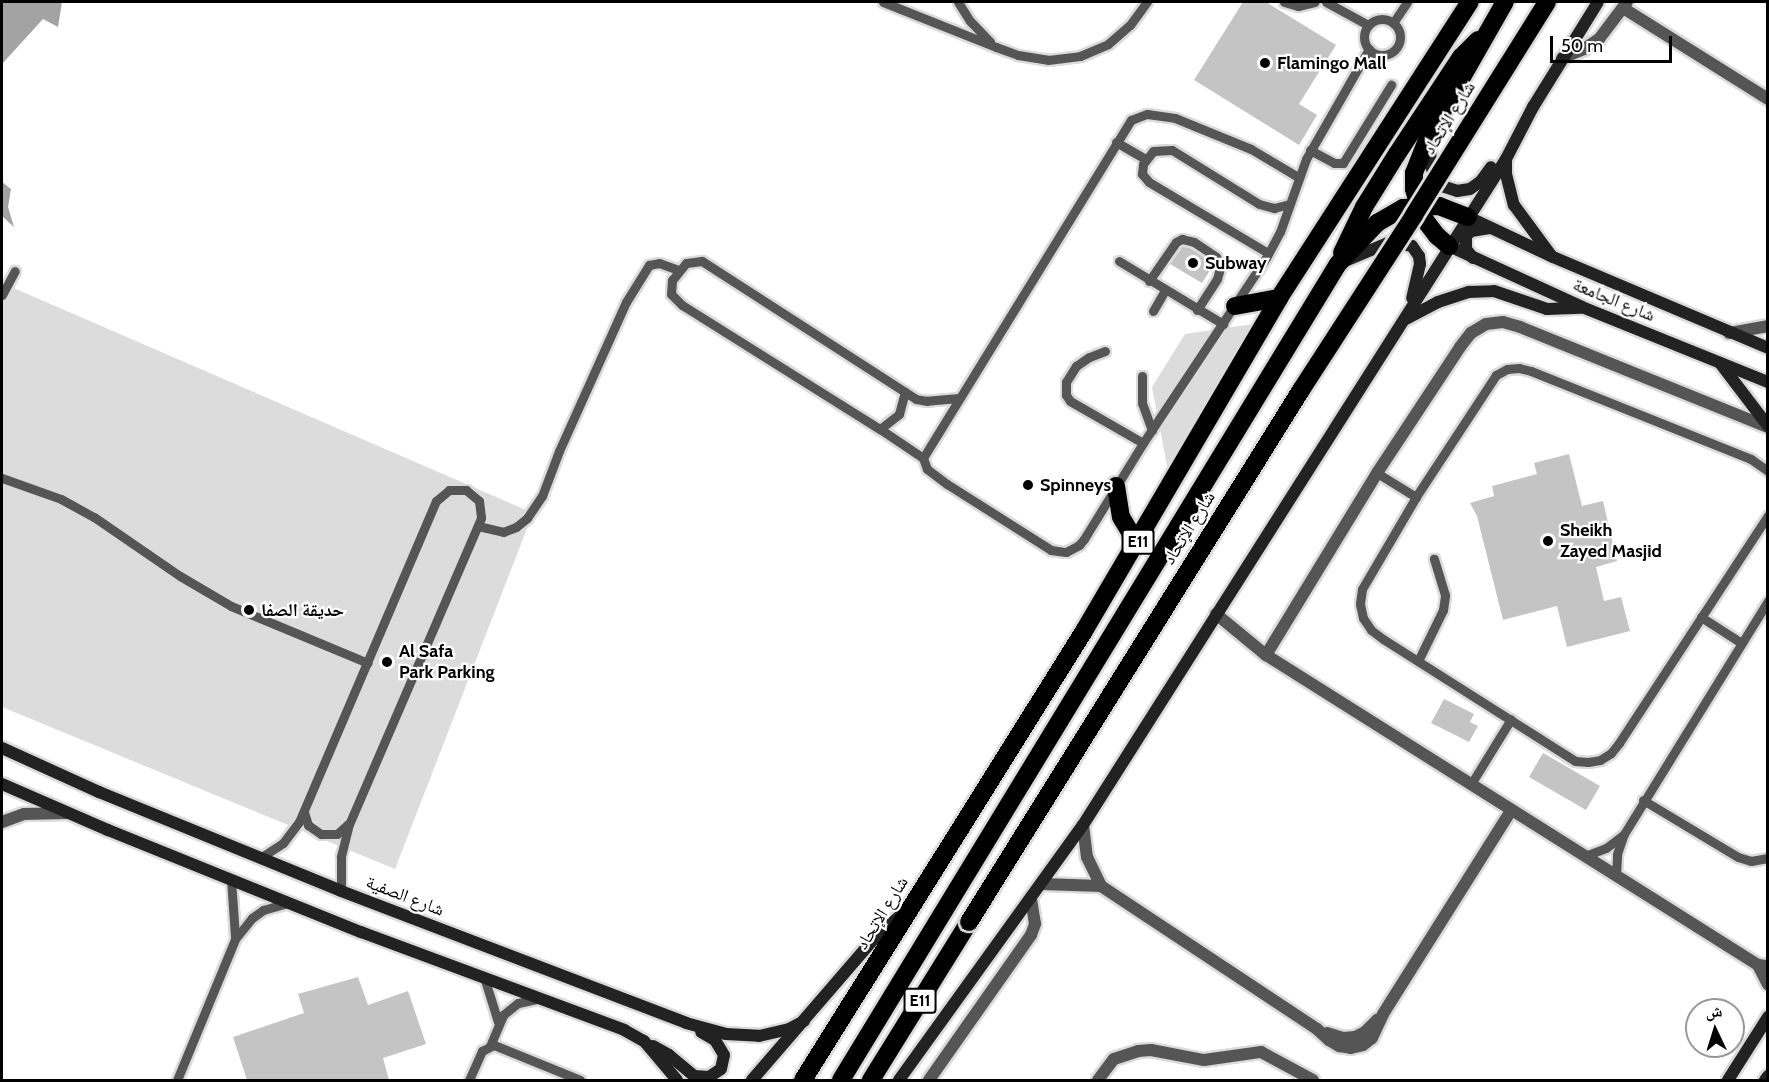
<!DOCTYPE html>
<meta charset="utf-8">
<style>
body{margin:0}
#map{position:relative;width:1769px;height:1082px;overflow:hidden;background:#fff;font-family:Cabin,"Noto Naskh Arabic",sans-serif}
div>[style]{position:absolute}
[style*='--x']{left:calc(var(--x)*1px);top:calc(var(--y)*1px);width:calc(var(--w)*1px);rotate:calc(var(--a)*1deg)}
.green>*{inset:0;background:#dcdcdc}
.water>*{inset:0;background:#a3a3a3}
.building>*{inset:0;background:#c4c4c4}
.roads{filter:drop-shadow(2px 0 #dbdbdb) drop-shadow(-2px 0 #dbdbdb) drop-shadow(0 2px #dbdbdb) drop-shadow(0 -2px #dbdbdb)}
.lane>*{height:9px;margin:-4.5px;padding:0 4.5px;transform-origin:4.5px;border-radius:4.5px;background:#555}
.lane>.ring{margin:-4.5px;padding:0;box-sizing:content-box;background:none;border:9px solid #555;border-radius:50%}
.street>*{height:12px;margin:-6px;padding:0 6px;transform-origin:6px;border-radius:6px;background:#555}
.secondary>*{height:12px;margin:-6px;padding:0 6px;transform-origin:6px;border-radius:6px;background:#222}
.highway>*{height:18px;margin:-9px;padding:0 9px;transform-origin:9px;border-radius:9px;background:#000}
.bridges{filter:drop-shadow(2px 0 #dbdbdb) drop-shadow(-2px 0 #dbdbdb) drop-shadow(0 2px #dbdbdb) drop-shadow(0 -2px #dbdbdb)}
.highway-bridge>*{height:18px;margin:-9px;padding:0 9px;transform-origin:9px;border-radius:9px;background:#000}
.dots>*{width:16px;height:16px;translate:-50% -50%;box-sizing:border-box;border:3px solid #fff;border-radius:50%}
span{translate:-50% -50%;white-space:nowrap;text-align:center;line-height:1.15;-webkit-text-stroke:4.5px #fff;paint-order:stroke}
.shield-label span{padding:2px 4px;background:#fff;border:2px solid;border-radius:4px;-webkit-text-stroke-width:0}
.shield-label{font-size:16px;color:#000;font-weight:700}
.poi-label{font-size:18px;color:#000;font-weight:700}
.left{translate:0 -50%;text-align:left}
.street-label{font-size:18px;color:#000}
.frame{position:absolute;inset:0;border:3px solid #000;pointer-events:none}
.north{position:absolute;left:1685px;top:998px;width:60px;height:60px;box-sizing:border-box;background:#fff;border:2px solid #999;border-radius:50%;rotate:356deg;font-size:16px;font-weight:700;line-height:24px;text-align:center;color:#000}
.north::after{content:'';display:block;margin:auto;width:21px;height:27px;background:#000;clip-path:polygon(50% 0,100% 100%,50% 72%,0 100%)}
.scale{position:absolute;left:1550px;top:36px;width:122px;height:27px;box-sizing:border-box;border:3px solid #000;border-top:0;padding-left:8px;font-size:18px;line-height:21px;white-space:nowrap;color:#000;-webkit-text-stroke:4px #fff;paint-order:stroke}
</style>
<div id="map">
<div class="green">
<i style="clip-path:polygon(2px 283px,533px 513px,395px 869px,2px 707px)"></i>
<i style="clip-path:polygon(1253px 324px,1167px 466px,1152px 387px,1185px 334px)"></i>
</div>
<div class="water">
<i style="clip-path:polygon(2px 2px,62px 2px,58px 27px,43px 19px,2px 64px)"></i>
<i style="clip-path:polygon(2px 182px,11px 189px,8px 207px,14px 227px,3px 217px,2px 224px)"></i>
</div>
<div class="building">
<i style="clip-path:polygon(1243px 2px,1266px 2px,1336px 45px,1299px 104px,1317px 115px,1299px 145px,1194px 80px)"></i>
<i style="clip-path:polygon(1183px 246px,1191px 248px,1210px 261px,1212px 267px,1202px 283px,1170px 264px)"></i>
<i style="clip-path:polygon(1569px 454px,1582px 506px,1603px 501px,1617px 561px,1596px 567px,1604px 601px,1621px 597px,1630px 631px,1567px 647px,1557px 606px,1503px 620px,1477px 516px,1470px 503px,1494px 496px,1492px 486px,1537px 474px,1534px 463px)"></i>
<i style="clip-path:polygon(1444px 699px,1474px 714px,1470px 722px,1478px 726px,1469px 742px,1431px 723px)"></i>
<i style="clip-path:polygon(1543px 753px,1600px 786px,1586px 810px,1529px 777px)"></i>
<i style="clip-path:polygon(358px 977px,368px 1005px,408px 991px,426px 1044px,383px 1058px,389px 1080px,247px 1080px,233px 1037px,304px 1013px,298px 994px)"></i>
</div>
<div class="roads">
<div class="lane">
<i style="--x:883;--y:2;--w:122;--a:21.7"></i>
<i style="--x:996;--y:47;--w:23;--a:20"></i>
<i style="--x:1018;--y:55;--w:30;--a:9"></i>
<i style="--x:1048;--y:60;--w:32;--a:-7"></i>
<i style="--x:1080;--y:56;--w:30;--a:-23"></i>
<i style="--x:1108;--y:44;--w:29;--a:-41"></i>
<i style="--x:1130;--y:25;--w:29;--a:-54"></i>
<i style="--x:958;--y:2;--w:22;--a:58"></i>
<i style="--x:970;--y:21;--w:29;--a:46"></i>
<i style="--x:1284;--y:2;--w:15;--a:16"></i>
<i style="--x:1298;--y:6;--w:17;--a:-13"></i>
<i style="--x:1326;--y:2;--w:48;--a:28.7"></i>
<i class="ring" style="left:1364px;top:19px;width:27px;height:27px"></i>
<i style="--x:1393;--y:23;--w:25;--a:-56"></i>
<i style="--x:1116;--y:142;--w:34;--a:30"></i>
<i style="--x:1310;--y:150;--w:27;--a:28"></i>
<i style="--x:1334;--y:163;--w:9;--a:0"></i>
<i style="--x:1343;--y:163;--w:92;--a:-58.4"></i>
<i style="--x:1268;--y:253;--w:139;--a:-149.2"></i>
<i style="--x:1149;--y:182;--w:11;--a:-131"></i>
<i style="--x:1142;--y:174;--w:10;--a:-84"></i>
<i style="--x:1143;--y:164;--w:16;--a:-52"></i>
<i style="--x:1153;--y:151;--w:19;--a:-3"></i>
<i style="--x:1172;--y:150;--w:102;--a:31.8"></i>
<i style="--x:1259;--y:204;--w:16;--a:15"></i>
<i style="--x:1274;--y:208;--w:16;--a:-14"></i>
<i style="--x:1119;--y:261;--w:122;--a:31.2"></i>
<i style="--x:1149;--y:281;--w:47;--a:-55.3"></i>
<i style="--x:1176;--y:242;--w:7;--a:-27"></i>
<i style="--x:1182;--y:239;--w:12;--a:14"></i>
<i style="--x:1194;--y:242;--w:27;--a:34"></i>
<i style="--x:1216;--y:257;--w:12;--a:70"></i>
<i style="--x:1220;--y:268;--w:11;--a:105"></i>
<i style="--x:1217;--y:279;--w:37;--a:123"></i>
<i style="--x:2;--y:295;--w:27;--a:-62"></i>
<i style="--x:1153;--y:311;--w:24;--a:-60"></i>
<i style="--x:1105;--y:351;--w:17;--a:159"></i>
<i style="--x:1089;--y:357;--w:16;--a:145"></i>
<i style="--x:1076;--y:366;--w:19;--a:122"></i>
<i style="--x:1066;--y:382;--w:13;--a:90"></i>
<i style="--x:1066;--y:395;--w:7;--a:56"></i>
<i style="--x:1070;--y:401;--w:84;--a:29.9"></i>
<i style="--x:1142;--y:376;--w:27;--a:90"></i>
<i style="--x:1142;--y:403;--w:29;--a:70"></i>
<i style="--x:959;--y:398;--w:32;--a:175"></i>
<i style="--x:927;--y:401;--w:11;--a:-170"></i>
<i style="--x:916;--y:399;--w:255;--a:-147.2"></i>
<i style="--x:702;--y:261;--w:16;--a:173"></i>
<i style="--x:686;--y:263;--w:22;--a:129"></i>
<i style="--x:672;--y:280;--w:14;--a:94"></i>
<i style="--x:671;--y:294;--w:16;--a:45"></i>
<i style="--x:682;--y:305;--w:234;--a:32.1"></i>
<i style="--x:880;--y:429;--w:52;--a:34"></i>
<i style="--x:923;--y:458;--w:12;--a:70"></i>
<i style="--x:927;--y:469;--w:25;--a:37"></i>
<i style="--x:947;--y:484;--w:123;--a:32.4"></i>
<i style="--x:1051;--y:550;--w:15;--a:8"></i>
<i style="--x:1066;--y:552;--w:15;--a:-28"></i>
<i style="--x:1079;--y:545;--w:8;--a:-50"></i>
<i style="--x:1084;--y:539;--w:113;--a:-58.4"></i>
<i style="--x:1143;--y:443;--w:222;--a:-56.4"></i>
<i style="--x:1266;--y:258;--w:30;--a:-62"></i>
<i style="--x:1280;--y:232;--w:77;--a:-70.4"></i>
<i style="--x:1306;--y:159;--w:127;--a:-60.2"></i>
<i style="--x:880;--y:429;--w:24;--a:-38"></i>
<i style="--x:899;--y:414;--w:23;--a:-75"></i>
<i style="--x:923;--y:458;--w:397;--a:-58.4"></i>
<i style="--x:1131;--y:120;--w:17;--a:-21"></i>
<i style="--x:1147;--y:114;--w:28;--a:8"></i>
<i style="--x:1175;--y:118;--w:82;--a:22.2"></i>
<i style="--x:1251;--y:149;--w:55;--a:30.8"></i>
<i style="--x:1768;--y:471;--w:21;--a:-145"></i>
<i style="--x:1751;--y:459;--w:237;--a:-158.2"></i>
<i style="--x:1531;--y:371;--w:12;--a:-166"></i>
<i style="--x:1519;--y:368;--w:12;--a:175"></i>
<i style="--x:1507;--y:369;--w:13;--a:151"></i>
<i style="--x:1496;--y:375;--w:146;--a:123.3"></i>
<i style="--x:1416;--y:497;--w:107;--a:120.4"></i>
<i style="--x:1362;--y:589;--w:15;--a:98"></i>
<i style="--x:1360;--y:604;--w:14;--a:78"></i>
<i style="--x:1363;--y:618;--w:14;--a:56"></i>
<i style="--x:1371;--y:630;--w:15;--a:37"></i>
<i style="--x:1383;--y:639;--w:227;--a:32.4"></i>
<i style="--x:1575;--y:761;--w:13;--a:4"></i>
<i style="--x:1588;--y:762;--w:12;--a:-9"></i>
<i style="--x:1600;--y:760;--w:13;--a:-32"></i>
<i style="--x:1611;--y:753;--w:13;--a:-51"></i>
<i style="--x:1619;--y:743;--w:272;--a:-56.8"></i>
<i style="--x:1377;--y:473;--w:46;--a:31.6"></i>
<i style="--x:2;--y:478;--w:63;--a:19.6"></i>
<i style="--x:61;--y:499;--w:38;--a:29"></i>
<i style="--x:94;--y:517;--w:104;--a:34.5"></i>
<i style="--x:180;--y:576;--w:59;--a:30.5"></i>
<i style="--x:231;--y:606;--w:148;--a:22.6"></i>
<i style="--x:478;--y:526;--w:26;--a:13"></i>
<i style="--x:503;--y:532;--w:14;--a:-21"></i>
<i style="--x:516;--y:527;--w:14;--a:-39"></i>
<i style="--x:527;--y:518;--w:27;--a:-56"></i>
<i style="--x:542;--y:496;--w:48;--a:-69.3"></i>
<i style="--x:559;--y:451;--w:163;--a:-65.8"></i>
<i style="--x:626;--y:302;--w:44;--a:-58.1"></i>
<i style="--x:649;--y:265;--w:10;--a:-11"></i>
<i style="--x:659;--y:263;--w:20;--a:20"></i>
<i style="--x:1701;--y:617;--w:46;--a:32.7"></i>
<i style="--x:1418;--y:661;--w:57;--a:-63.9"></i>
<i style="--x:1443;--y:610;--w:15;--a:-82"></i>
<i style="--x:1445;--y:595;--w:38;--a:-107"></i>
<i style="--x:1471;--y:784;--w:76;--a:-58.4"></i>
<i style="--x:1643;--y:800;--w:111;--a:31"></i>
<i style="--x:1738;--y:857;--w:14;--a:17"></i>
<i style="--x:1751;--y:861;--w:17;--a:-10"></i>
<i style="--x:304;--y:812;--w:14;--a:73"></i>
<i style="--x:308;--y:825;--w:16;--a:35"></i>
<i style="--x:321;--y:834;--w:16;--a:0"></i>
<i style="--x:337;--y:834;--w:15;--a:-42"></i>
<i style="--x:1585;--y:856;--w:22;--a:-21"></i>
<i style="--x:1606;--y:848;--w:20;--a:-37"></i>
<i style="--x:260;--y:858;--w:27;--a:-33"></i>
<i style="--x:283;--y:843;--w:26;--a:-53"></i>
<i style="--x:299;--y:822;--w:349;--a:-66.9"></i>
<i style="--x:436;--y:501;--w:17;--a:-40"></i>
<i style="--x:449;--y:490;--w:17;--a:0"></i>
<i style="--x:466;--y:490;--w:17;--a:40"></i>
<i style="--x:479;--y:501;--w:17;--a:83"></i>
<i style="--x:481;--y:518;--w:333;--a:113.3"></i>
<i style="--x:349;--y:824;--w:34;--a:104"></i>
<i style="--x:341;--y:857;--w:34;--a:90"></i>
<i style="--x:1616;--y:876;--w:22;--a:-87"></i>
<i style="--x:1617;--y:854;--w:21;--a:-71"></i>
<i style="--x:1624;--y:834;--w:274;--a:-58.3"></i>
<i style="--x:231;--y:879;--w:57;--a:86"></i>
<i style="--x:484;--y:977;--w:47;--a:72.7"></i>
<i style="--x:490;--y:1046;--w:34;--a:-67"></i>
<i style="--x:503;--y:1015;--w:19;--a:-39"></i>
<i style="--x:518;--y:1003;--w:19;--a:-12"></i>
<i style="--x:177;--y:1080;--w:152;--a:-67.6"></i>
<i style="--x:235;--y:939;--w:27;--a:-51"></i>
<i style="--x:252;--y:918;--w:14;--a:-36"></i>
<i style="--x:263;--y:910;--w:26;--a:-16"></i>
<i style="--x:469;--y:1080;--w:32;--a:-66"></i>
<i style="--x:482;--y:1051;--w:13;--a:-27"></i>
<i style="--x:494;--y:1045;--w:93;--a:22.1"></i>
</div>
<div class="street">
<i style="--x:1623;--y:8;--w:171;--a:32.1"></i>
<i style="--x:1562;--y:58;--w:24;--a:-22"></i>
<i style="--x:1584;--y:49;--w:18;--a:-34"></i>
<i style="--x:1599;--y:39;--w:46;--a:-52.9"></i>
<i style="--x:1729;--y:333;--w:40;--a:-10"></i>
<i style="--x:1216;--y:614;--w:65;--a:39.4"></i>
<i style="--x:1266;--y:655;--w:582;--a:32.21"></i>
<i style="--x:1758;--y:965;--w:10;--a:6"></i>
<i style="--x:1266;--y:655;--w:213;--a:-58.6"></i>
<i style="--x:1377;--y:473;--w:151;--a:-56.6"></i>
<i style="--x:1460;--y:347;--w:18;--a:-52"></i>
<i style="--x:1471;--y:333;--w:17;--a:-31"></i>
<i style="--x:1486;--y:324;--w:17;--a:-7"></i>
<i style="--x:1503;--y:322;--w:18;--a:16"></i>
<i style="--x:1520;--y:327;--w:267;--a:22"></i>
<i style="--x:2;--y:822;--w:23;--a:-20"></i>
<i style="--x:24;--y:814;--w:43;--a:-1.3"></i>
<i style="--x:1083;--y:825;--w:32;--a:83"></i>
<i style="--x:1087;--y:857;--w:32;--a:64"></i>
<i style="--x:1101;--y:886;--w:259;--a:33.5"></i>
<i style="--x:1317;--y:1029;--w:16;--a:43"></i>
<i style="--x:1329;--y:1040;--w:12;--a:31"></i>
<i style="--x:1339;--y:1046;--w:12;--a:9"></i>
<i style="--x:1351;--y:1048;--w:12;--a:-14"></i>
<i style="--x:1363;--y:1045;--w:11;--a:-38"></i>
<i style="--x:1372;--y:1038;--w:26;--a:-65"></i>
<i style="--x:1383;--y:1014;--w:240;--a:-57.8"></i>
<i style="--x:1042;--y:884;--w:59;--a:1.9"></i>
<i style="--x:1758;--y:965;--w:22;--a:63"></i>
<i style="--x:1327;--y:1033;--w:17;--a:17"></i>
<i style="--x:1343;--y:1038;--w:12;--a:-5"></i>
<i style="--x:1355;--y:1037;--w:11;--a:-27"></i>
<i style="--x:1365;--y:1032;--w:18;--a:-45"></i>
<i style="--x:929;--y:1080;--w:177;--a:-54.9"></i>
<i style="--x:1031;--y:935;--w:12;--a:-70"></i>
<i style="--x:1035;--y:924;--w:24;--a:-99"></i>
<i style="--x:1098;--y:1080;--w:26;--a:-53"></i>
<i style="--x:1114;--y:1059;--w:25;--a:-18"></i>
<i style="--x:1138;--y:1051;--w:13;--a:-4"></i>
<i style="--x:1151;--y:1050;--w:54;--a:10.7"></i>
<i style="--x:1204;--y:1060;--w:58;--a:-8"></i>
<i style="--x:1261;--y:1052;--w:59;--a:28.3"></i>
</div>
<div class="secondary">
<i style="--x:1430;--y:143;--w:23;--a:88"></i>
<i style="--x:1431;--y:166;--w:13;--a:72"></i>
<i style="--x:1435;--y:178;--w:13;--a:42"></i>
<i style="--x:1445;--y:187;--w:13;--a:18"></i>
<i style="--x:1457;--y:191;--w:13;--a:-9"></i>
<i style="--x:1470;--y:189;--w:14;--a:-36"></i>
<i style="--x:1481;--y:181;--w:17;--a:-54"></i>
<i style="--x:1506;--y:159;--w:15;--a:90"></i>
<i style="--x:1506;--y:174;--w:32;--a:76"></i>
<i style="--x:1514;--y:205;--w:61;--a:53.7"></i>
<i style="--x:1468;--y:217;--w:94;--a:25.2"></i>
<i style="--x:1553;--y:257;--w:233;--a:22.9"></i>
<i style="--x:1449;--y:246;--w:146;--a:24.6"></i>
<i style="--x:1582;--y:307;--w:201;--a:22"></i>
<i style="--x:1473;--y:258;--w:11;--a:-128"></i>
<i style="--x:1466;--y:249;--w:13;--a:-90"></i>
<i style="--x:1466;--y:236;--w:7;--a:-45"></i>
<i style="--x:1471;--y:231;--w:19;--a:-9"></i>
<i style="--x:1345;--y:261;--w:49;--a:-22.9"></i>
<i style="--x:1390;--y:242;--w:22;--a:10"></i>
<i style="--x:1412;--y:246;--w:12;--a:55"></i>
<i style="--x:1419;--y:256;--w:8;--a:83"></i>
<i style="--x:1420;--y:264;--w:35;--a:103"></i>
<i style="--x:1406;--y:319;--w:36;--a:-28"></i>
<i style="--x:1438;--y:302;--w:33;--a:-18"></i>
<i style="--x:1469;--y:292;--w:25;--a:-2"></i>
<i style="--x:1494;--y:291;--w:56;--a:18.8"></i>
<i style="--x:1547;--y:309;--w:34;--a:-2"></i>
<i style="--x:1720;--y:363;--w:79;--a:52.7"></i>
<i style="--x:2;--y:748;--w:107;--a:24.4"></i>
<i style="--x:99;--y:792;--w:261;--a:22.2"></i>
<i style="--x:341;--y:891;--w:369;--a:20.9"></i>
<i style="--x:686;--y:1023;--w:41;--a:15.4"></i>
<i style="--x:726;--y:1034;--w:33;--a:3"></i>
<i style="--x:759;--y:1036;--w:31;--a:-13"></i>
<i style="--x:789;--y:1029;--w:17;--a:-28"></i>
<i style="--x:2;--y:784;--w:116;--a:23.5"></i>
<i style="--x:108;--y:830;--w:273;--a:22"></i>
<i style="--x:361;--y:932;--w:281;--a:20.4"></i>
<i style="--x:624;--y:1030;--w:23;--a:29"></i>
<i style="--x:644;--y:1041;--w:51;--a:49.8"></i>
<i style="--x:653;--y:1046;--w:18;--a:29"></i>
<i style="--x:669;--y:1055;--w:33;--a:40"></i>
<i style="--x:694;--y:1076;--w:15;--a:4"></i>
<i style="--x:709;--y:1077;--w:14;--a:-34"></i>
<i style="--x:721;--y:1069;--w:14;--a:-78"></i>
<i style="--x:724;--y:1055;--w:17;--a:-121"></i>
<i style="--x:715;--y:1040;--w:16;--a:-150"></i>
<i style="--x:752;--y:1080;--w:184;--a:-49.2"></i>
<i style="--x:872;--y:941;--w:42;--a:-42.1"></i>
<i style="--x:899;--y:1080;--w:314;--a:-54.2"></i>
<i style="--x:1083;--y:825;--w:789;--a:-57.58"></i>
<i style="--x:1506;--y:159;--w:59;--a:-62.6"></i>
<i style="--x:1533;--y:107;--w:123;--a:-58.2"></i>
<i style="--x:1728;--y:1080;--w:75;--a:-57.6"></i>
<i style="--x:1765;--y:1080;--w:5;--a:-53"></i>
</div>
<div class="highway">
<i style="--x:1449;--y:246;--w:16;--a:-140"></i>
<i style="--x:1437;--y:236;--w:26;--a:-127"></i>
<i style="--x:1421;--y:215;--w:27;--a:-105"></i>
<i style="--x:1414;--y:189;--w:16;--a:-90"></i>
<i style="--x:1414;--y:173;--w:41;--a:-68.5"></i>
<i style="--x:1429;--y:135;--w:153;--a:-60.3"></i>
<i style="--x:1342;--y:253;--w:51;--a:-64.4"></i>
<i style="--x:1364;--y:207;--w:62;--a:-58.1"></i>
<i style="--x:1397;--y:154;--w:116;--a:-56.6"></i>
<i style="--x:1461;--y:57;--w:24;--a:-45"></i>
<i style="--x:1235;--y:306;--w:45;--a:-10.3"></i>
<i style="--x:1116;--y:486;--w:31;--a:81"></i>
<i style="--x:1121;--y:517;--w:31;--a:59"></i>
<i style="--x:803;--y:1080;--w:530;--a:-57.96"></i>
<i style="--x:1084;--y:631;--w:386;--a:-59.6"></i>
<i style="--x:1279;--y:298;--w:352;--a:-57.2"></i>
<i style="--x:841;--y:1080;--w:955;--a:-58.66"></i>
<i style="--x:1338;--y:264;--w:57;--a:-46.4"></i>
<i style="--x:1377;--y:223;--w:30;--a:-30"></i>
<i style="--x:1403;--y:208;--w:36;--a:-3"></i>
<i style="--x:1439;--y:206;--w:31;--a:21"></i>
<i style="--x:871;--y:1080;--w:186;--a:-58.2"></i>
</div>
</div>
<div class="bridges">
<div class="highway-bridge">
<i style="--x:969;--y:922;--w:627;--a:-58.03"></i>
<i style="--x:1301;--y:390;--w:208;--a:-57.1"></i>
<i style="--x:1414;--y:215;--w:251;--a:-58"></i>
</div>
</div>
<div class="dots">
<i style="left:1265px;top:63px;background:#000"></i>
<i style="left:1193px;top:263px;background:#000"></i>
<i style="left:1028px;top:485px;background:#000"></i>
<i style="left:1548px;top:541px;background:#000"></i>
<i style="left:249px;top:610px;background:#000"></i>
<i style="left:387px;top:662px;background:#000"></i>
</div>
<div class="shield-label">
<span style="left:1138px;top:542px">E11</span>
<span style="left:920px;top:1001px">E11</span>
</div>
<div class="poi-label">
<span class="left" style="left:1277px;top:63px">Flamingo Mall</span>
<span class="left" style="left:1205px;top:263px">Subway</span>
<span class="left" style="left:1040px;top:485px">Spinneys</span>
<span class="left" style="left:1560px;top:541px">Sheikh<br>Zayed Masjid</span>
<span class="left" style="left:261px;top:610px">حديقة الصفا</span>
<span class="left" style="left:399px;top:662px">Al Safa<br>Park Parking</span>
</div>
<div class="street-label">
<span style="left:1449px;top:118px;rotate:-58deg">شارع الإتحاد</span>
<span style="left:1614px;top:300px;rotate:22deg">شارع الجامعة</span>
<span style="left:1189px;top:528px;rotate:-58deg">شارع الإتحاد</span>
<span style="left:405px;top:896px;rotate:21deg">شارع الصفية</span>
<span style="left:882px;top:913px;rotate:-58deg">شارع الإتحاد</span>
</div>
<div class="frame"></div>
<div class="north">ش</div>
<div class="scale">50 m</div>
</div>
